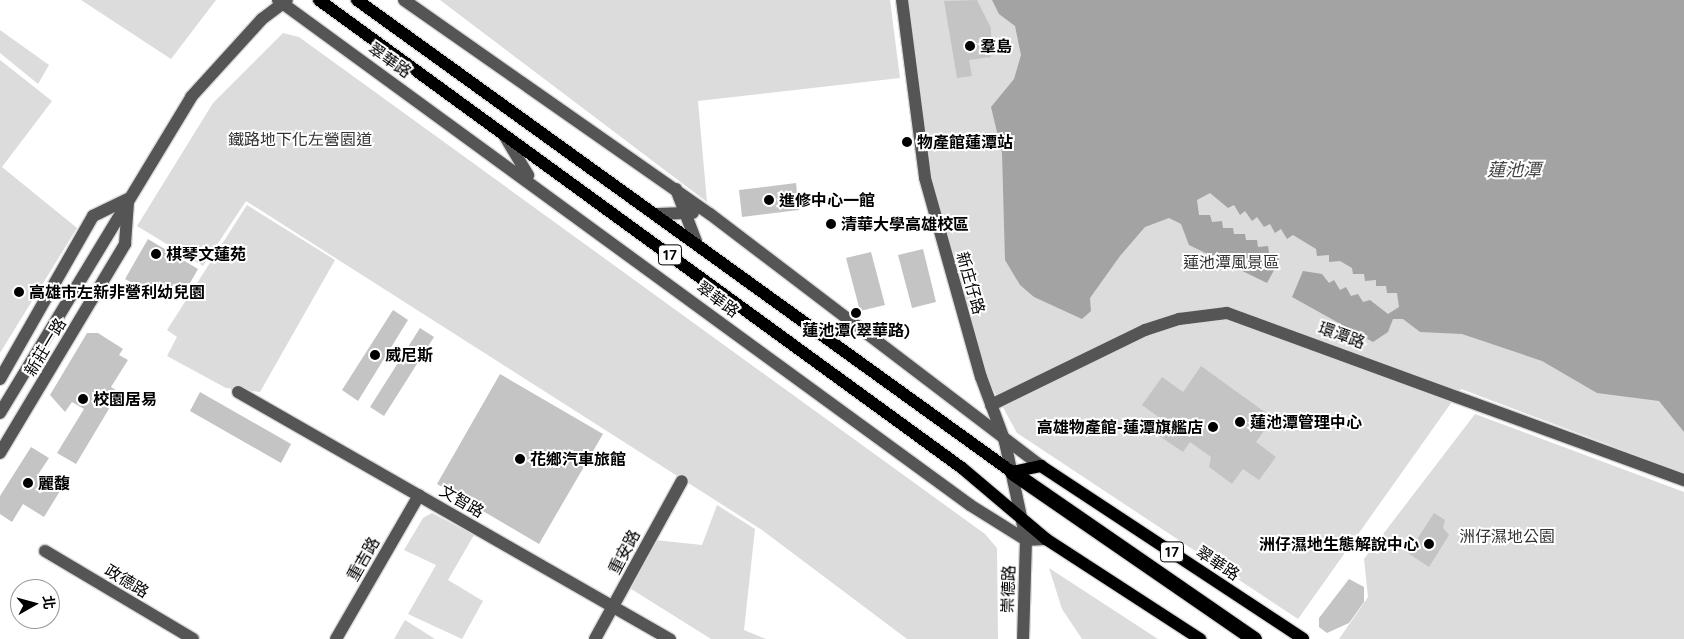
<!DOCTYPE html>
<meta charset="utf-8">
<style>
body{margin:0}
#map{position:relative;width:1684px;height:639px;overflow:hidden;background:#fff;font-family:Quicksand,"Noto Sans TC",sans-serif}
div>[style]{position:absolute}
[style*='--x']{left:calc(var(--x)*1px);top:calc(var(--y)*1px);width:calc(var(--w)*1px);rotate:calc(var(--a)*1deg)}
.green>*{inset:0;background:#dcdcdc}
.water>*{inset:0;background:#a3a3a3}
.building>*{inset:0;background:#c4c4c4}
.roads{filter:drop-shadow(1px 0 #dbdbdb) drop-shadow(-1px 0 #dbdbdb) drop-shadow(0 1px #dbdbdb) drop-shadow(0 -1px #dbdbdb)}
.minor>*{height:12px;margin:-6px;padding:0 6px;transform-origin:6px;border-radius:6px;background:#555}
.major>*{height:12px;margin:-6px;padding:0 6px;transform-origin:6px;border-radius:6px;background:#000}
.highway>*{height:15px;margin:-7.5px;padding:0 7.5px;transform-origin:7.5px;border-radius:7.5px;background:#000}
.dots>*{width:14px;height:14px;translate:-50% -50%;box-sizing:border-box;border:2px solid #fff;border-radius:50%}
span{translate:-50% -50%;white-space:nowrap;text-align:center;line-height:1.15;-webkit-text-stroke:4px #fff;paint-order:stroke}
.shield-label span{padding:1px 4px;background:#fff;border:1px solid;border-radius:4px;-webkit-text-stroke-width:0}
.shield-label{font-size:15px;color:#000;font-weight:700}
.poi-label{font-size:16px;color:#000;font-weight:700}
.left{translate:0 -50%;text-align:left}
.right{translate:-100% -50%;text-align:right}
.street-label{font-size:16px;color:#000}
.park-label{font-size:16px;color:#333}
.water-label{font-size:18px;color:#444;font-style:italic}
.north{position:absolute;left:10px;top:579px;width:50px;height:50px;box-sizing:border-box;background:#fff;border:1px solid #999;border-radius:50%;rotate:83deg;font-size:14px;font-weight:700;line-height:20px;text-align:center;color:#000}
.north::after{content:'';display:block;margin:auto;width:18px;height:22px;background:#000;clip-path:polygon(50% 0,100% 100%,50% 72%,0 100%)}
</style>
<div id="map">
<div class="green">
<i style="clip-path:polygon(81px 0,216px 0,171px 59px)"></i>
<i style="clip-path:polygon(440px 0,890px 0,900px 78px,698px 101px,707px 202px)"></i>
<i style="clip-path:polygon(908px 0,1684px 0,1684px 473px,1461px 389px,1298px 619px,1017px 433px,988px 380px,934px 194px)"></i>
<i style="clip-path:polygon(0 30px,49px 65px,38px 84px,0 53px)"></i>
<i style="clip-path:polygon(283px 33px,299px 37px,985px 534px,997px 548px,998px 639px,907px 639px,762px 530px,246px 201px,203px 266px,137px 226px,213px 103px)"></i>
<i style="clip-path:polygon(0 60px,52px 101px,2px 167px,77px 228px,0 353px)"></i>
<i style="clip-path:polygon(247px 205px,335px 260px,260px 392px,226px 388px,167px 356px,177px 337px,167px 330px)"></i>
<i style="clip-path:polygon(1475px 414px,1684px 492px,1684px 639px,1339px 639px,1368px 597px,1364px 559px)"></i>
<i style="clip-path:polygon(717px 505px,755px 529px,744px 630px,766px 639px,711px 639px,628px 587px,655px 540px,702px 545px)"></i>
<i style="clip-path:polygon(432px 513px,474px 535px,448px 580px,483px 601px,462px 639px,408px 614px,436px 565px,404px 550px,423px 518px)"></i>
<i style="clip-path:polygon(1049px 568px,1158px 639px,1082px 639px,1062px 609px)"></i>
<i style="clip-path:polygon(405px 620px,435px 639px,394px 639px)"></i>
</div>
<div class="water">
<i style="clip-path:polygon(992px 0,1684px 0,1684px 432px,1659px 401px,1597px 393px,1542px 361px,1462px 334px,1420px 332px,1403px 319px,1393px 319px,1388px 332px,1373px 342px,1292px 297px,1303px 271px,1322px 274px,1329px 283px,1334px 280px,1340px 290px,1346px 287px,1351px 296px,1358px 294px,1363px 302px,1370px 300px,1388px 314px,1399px 307px,1397px 293px,1387px 293px,1386px 286px,1376px 286px,1376px 280px,1365px 281px,1364px 274px,1353px 274px,1352px 268px,1340px 261px,1329px 262px,1329px 255px,1317px 256px,1316px 249px,1293px 235px,1287px 239px,1281px 229px,1275px 233px,1270px 224px,1264px 227px,1257px 217px,1252px 221px,1245px 211px,1240px 215px,1234px 205px,1228px 208px,1210px 193px,1197px 200px,1199px 215px,1210px 215px,1212px 222px,1222px 221px,1223px 228px,1233px 228px,1234px 234px,1245px 234px,1246px 240px,1257px 240px,1258px 247px,1268px 246px,1269px 253px,1277px 253px,1279px 261px,1267px 283px,1189px 245px,1181px 224px,1169px 218px,1145px 227px,1120px 256px,1090px 298px,1091px 311px,1082px 319px,1034px 297px,1020px 285px,1005px 260px,1002px 153px,991px 107px,1014px 79px,1021px 55px,1015px 26px,999px 14px)"></i>
</div>
<div class="building">
<i style="clip-path:polygon(977px 0,991px 28px,991px 57px,969px 60px,972px 76px,957px 78px,944px 1px)"></i>
<i style="clip-path:polygon(796px 183px,799px 210px,742px 217px,739px 190px)"></i>
<i style="clip-path:polygon(148px 239px,198px 269px,185px 292px,172px 288px,168px 295px,151px 284px,147px 291px,125px 279px)"></i>
<i style="clip-path:polygon(923px 249px,936px 302px,912px 308px,898px 255px)"></i>
<i style="clip-path:polygon(871px 252px,885px 305px,860px 311px,846px 258px)"></i>
<i style="clip-path:polygon(393px 310px,408px 320px,358px 401px,342px 390px)"></i>
<i style="clip-path:polygon(420px 328px,434px 337px,384px 416px,370px 407px)"></i>
<i style="clip-path:polygon(87px 333px,98px 333px,123px 349px,119px 355px,128px 360px,111px 387px,119px 392px,76px 464px,57px 453px,84px 409px,72px 402px,65px 412px,50px 395px)"></i>
<i style="clip-path:polygon(1201px 366px,1273px 418px,1256px 442px,1276px 457px,1259px 480px,1243px 469px,1232px 484px,1209px 467px,1211px 457px,1190px 442px,1183px 452px,1155px 433px,1164px 421px,1142px 405px,1162px 377px,1183px 392px)"></i>
<i style="clip-path:polygon(500px 374px,603px 434px,539px 544px,437px 484px)"></i>
<i style="clip-path:polygon(200px 392px,291px 444px,281px 463px,190px 411px)"></i>
<i style="clip-path:polygon(31px 447px,49px 458px,37px 476px,60px 491px,44px 517px,23px 504px,12px 522px,0 514px,0 496px)"></i>
<i style="clip-path:polygon(1434px 513px,1445px 520px,1443px 528px,1449px 535px,1429px 567px,1408px 553px)"></i>
<i style="clip-path:polygon(1349px 579px,1364px 587px,1364px 602px,1349px 623px,1327px 633px,1319px 627px,1319px 618px)"></i>
</div>
<div class="roads">
<div class="minor">
<i style="--x:278;--y:0;--w:857;--a:36.12"></i>
<i style="--x:970;--y:505;--w:66;--a:32"></i>
<i style="--x:1026;--y:540;--w:20;--a:-3"></i>
<i style="--x:404;--y:0;--w:373;--a:35"></i>
<i style="--x:710;--y:214;--w:416;--a:37.3"></i>
<i style="--x:902;--y:0;--w:179;--a:82.6"></i>
<i style="--x:925;--y:178;--w:207;--a:74.3"></i>
<i style="--x:981;--y:377;--w:69;--a:69.7"></i>
<i style="--x:1005;--y:442;--w:100;--a:77.9"></i>
<i style="--x:1026;--y:540;--w:99;--a:91.7"></i>
<i style="--x:504;--y:135;--w:47;--a:59"></i>
<i style="--x:676;--y:189;--w:56;--a:69"></i>
<i style="--x:657;--y:214;--w:36;--a:-2"></i>
<i style="--x:0;--y:379;--w:188;--a:-60.3"></i>
<i style="--x:93;--y:216;--w:39;--a:-26"></i>
<i style="--x:238;--y:392;--w:498;--a:29.8"></i>
<i style="--x:991;--y:405;--w:171;--a:-26"></i>
<i style="--x:1145;--y:330;--w:36;--a:-18"></i>
<i style="--x:1179;--y:319;--w:48;--a:-7.1"></i>
<i style="--x:1227;--y:313;--w:487;--a:20.1"></i>
<i style="--x:0;--y:413;--w:369;--a:-58.8"></i>
<i style="--x:191;--y:97;--w:105;--a:-47.7"></i>
<i style="--x:262;--y:19;--w:31;--a:-37"></i>
<i style="--x:0;--y:453;--w:244;--a:-59.1"></i>
<i style="--x:125;--y:244;--w:42;--a:-85.9"></i>
<i style="--x:45;--y:551;--w:172;--a:30.7"></i>
<i style="--x:336;--y:639;--w:166;--a:-60"></i>
<i style="--x:595;--y:639;--w:180;--a:-61.2"></i>
</div>
<div class="major">
<i style="--x:319;--y:0;--w:795;--a:36.05"></i>
<i style="--x:962;--y:468;--w:110;--a:40.2"></i>
<i style="--x:1046;--y:539;--w:184;--a:33"></i>
<i style="--x:357;--y:0;--w:807;--a:35.78"></i>
<i style="--x:1012;--y:472;--w:30;--a:-12"></i>
<i style="--x:1041;--y:466;--w:314;--a:33.4"></i>
</div>
<div class="highway">
<i style="--x:1012;--y:472;--w:294;--a:34.6"></i>
</div>
</div>
<div class="dots">
<i style="left:970px;top:46px;background:#000"></i>
<i style="left:907px;top:142px;background:#000"></i>
<i style="left:769px;top:200px;background:#000"></i>
<i style="left:831px;top:224px;background:#000"></i>
<i style="left:156px;top:254px;background:#000"></i>
<i style="left:19px;top:292px;background:#000"></i>
<i style="left:856px;top:313px;background:#000"></i>
<i style="left:375px;top:355px;background:#000"></i>
<i style="left:83px;top:399px;background:#000"></i>
<i style="left:1240px;top:422px;background:#000"></i>
<i style="left:1213px;top:427px;background:#000"></i>
<i style="left:520px;top:459px;background:#000"></i>
<i style="left:28px;top:483px;background:#000"></i>
<i style="left:1429px;top:544px;background:#000"></i>
</div>
<div class="shield-label">
<span style="left:670px;top:255px">17</span>
<span style="left:1172px;top:552px">17</span>
</div>
<div class="poi-label">
<span class="left" style="left:980px;top:46px">羣島</span>
<span class="left" style="left:917px;top:142px">物產館蓮潭站</span>
<span class="left" style="left:779px;top:200px">進修中心一館</span>
<span class="left" style="left:841px;top:224px">清華大學高雄校區</span>
<span class="left" style="left:166px;top:254px">棋琴文蓮苑</span>
<span class="left" style="left:29px;top:292px">高雄市左新非營利幼兒園</span>
<span style="left:856px;top:330px">蓮池潭(翠華路)</span>
<span class="left" style="left:385px;top:355px">威尼斯</span>
<span class="left" style="left:93px;top:399px">校園居易</span>
<span class="left" style="left:1250px;top:422px">蓮池潭管理中心</span>
<span class="right" style="left:1203px;top:427px">高雄物產館-蓮潭旗艦店</span>
<span class="left" style="left:530px;top:459px">花鄉汽車旅館</span>
<span class="left" style="left:38px;top:483px">麗馥</span>
<span class="right" style="left:1419px;top:544px">洲仔濕地生態解說中心</span>
</div>
<div class="street-label">
<span style="left:390px;top:60px;rotate:35deg">翠華路</span>
<span style="left:971px;top:283px;rotate:74deg">新庄仔路</span>
<span style="left:718px;top:299px;rotate:36deg">翠華路</span>
<span style="left:1342px;top:335px;rotate:20deg">環潭路</span>
<span style="left:45px;top:347px;rotate:-59deg">新莊一路</span>
<span style="left:462px;top:501px;rotate:30deg">文智路</span>
<span style="left:624px;top:552px;rotate:-62deg">重安路</span>
<span style="left:363px;top:559px;rotate:-60deg">重吉路</span>
<span style="left:1218px;top:563px;rotate:33deg">翠華路</span>
<span style="left:127px;top:581px;rotate:31deg">政德路</span>
<span style="left:1008px;top:589px;rotate:-88deg">崇德路</span>
</div>
<div class="park-label">
<span style="left:300px;top:139px">鐵路地下化左營園道</span>
<span style="left:1231px;top:262px">蓮池潭風景區</span>
<span style="left:1507px;top:536px">洲仔濕地公園</span>
</div>
<div class="water-label">
<span style="left:1514px;top:170px">蓮池潭</span>
</div>
<div class="north">北</div>
</div>
